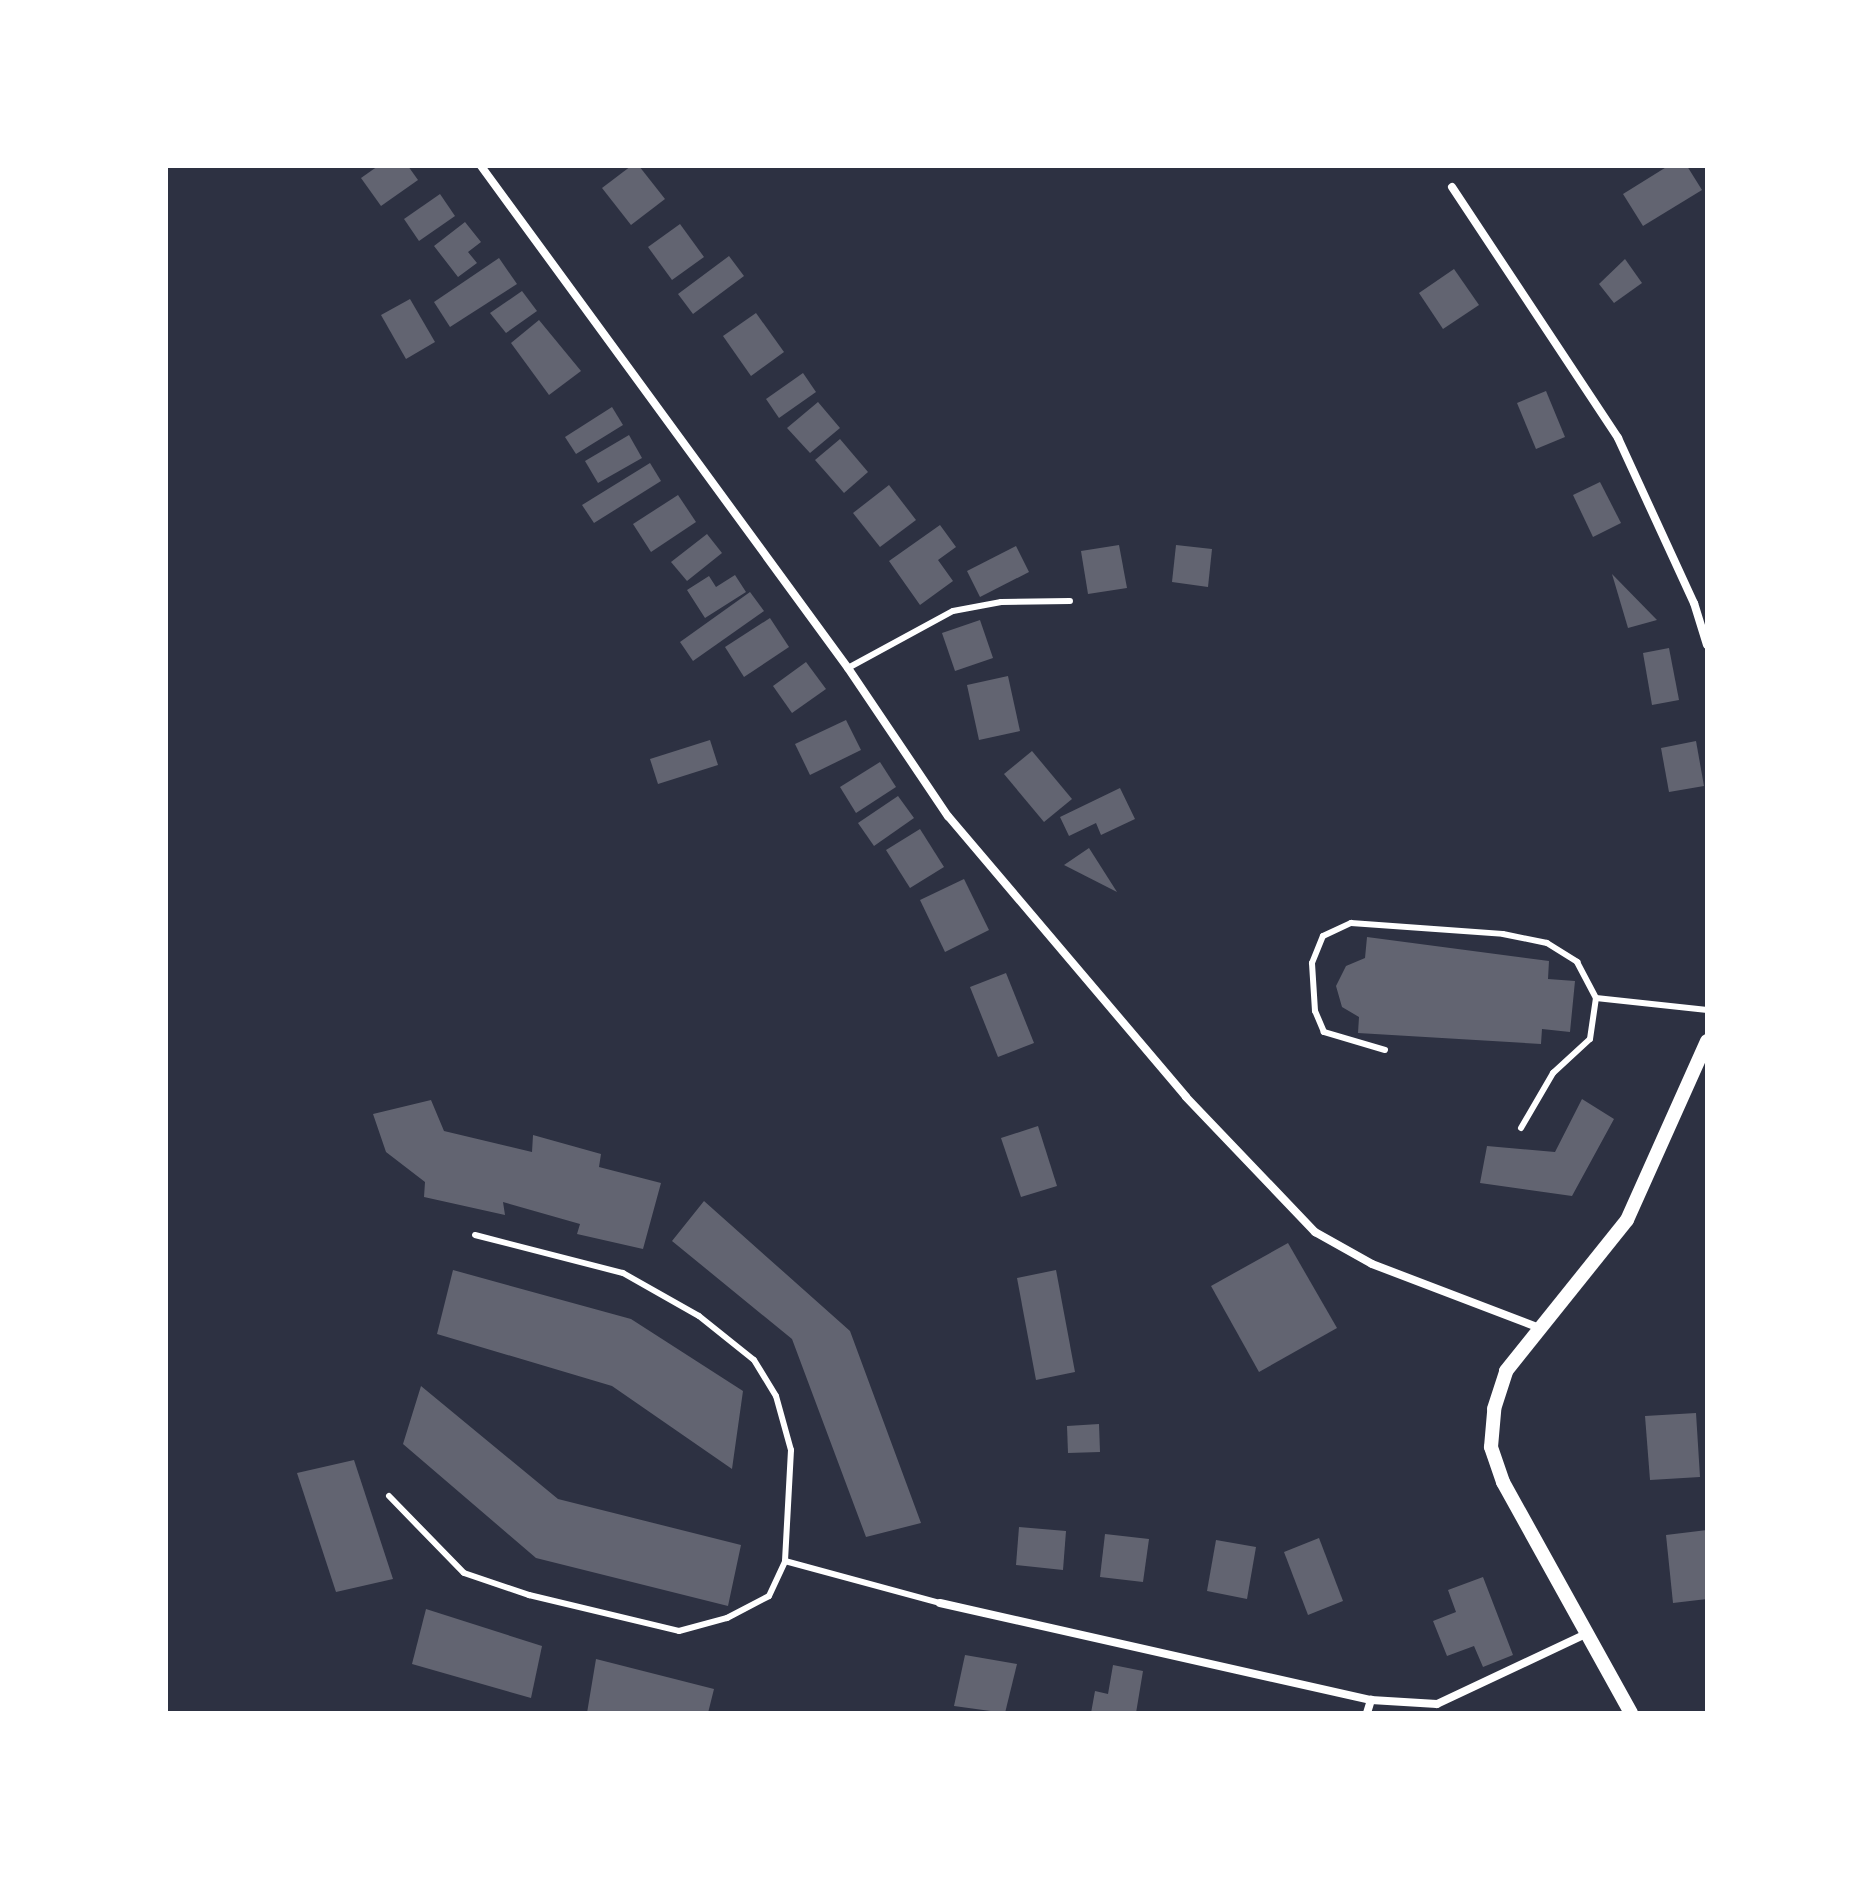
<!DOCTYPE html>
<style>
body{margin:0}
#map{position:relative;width:1873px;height:1879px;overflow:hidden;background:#2d3142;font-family:Arial,sans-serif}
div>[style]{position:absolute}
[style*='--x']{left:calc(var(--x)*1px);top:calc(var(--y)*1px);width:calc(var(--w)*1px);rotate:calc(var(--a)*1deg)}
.building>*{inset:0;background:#626471}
.service>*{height:6px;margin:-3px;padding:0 3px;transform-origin:3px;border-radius:3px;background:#fff}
.minor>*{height:8px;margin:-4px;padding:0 4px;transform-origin:4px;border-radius:4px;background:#fff}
.tertiary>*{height:14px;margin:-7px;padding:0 7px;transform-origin:7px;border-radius:7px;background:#fff}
span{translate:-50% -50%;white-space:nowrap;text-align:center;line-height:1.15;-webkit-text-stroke:7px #fff;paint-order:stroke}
.frame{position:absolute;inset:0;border:168px solid #fff;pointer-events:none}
</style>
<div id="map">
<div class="building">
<i style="clip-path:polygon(378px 166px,408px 166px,418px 180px,381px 206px,361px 178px)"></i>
<i style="clip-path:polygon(631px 166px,639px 166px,665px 199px,631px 225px,602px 188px)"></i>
<i style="clip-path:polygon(1668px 166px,1687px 166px,1702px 190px,1643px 226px,1623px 194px)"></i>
<i style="clip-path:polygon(440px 194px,455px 216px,419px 241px,404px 219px)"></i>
<i style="clip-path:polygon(465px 222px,481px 242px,468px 252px,477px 263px,458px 277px,434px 246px)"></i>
<i style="clip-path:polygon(680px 224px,704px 257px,672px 280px,648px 247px)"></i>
<i style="clip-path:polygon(729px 256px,744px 276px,693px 314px,678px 294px)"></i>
<i style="clip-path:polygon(499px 258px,517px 284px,450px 327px,434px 302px)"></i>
<i style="clip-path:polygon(1625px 259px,1642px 283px,1614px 303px,1599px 284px)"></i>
<i style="clip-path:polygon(1454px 269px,1479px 305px,1443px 329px,1419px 293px)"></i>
<i style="clip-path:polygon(522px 291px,537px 311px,506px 333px,490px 313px)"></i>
<i style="clip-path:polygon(410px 299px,435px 342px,406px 359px,381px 315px)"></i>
<i style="clip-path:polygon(756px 313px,784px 352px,751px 376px,723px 336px)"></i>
<i style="clip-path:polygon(539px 320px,581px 371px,549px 395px,511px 343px)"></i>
<i style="clip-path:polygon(803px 373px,816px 392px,779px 418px,766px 399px)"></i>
<i style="clip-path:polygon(1546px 391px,1565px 437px,1536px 449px,1517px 403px)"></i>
<i style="clip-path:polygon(818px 402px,840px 428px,810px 453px,787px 428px)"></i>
<i style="clip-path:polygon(612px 407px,623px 425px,576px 454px,565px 437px)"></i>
<i style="clip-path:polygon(629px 435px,642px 458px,598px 483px,585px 461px)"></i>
<i style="clip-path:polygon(840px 439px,868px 472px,844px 493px,815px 460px)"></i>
<i style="clip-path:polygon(650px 463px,661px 481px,594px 523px,582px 505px)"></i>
<i style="clip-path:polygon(1600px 482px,1621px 523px,1593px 537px,1573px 495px)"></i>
<i style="clip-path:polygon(889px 485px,916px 520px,880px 547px,853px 513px)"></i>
<i style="clip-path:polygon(678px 495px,696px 522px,651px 552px,633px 524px)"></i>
<i style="clip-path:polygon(940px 525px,956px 547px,938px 560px,953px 581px,920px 605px,889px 561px)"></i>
<i style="clip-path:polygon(707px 534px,722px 553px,687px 581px,671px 562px)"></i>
<i style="clip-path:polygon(1119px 545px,1127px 588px,1088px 594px,1081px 551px)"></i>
<i style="clip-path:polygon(1176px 545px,1212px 549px,1208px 587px,1172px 582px)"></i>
<i style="clip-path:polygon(1016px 546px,1029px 572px,980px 597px,967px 571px)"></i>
<i style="clip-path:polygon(1612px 574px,1657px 620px,1628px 628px)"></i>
<i style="clip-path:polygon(735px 575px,746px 592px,705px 618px,687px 590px,709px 576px,716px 587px)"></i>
<i style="clip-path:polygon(750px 592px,764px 611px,693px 661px,680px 642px)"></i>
<i style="clip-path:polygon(770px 618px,789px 647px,744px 677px,725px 647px)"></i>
<i style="clip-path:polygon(980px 620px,993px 658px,955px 671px,942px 633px)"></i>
<i style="clip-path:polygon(1669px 648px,1679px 700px,1652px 705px,1643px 653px)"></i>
<i style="clip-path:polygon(806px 662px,826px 689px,792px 713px,773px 686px)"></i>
<i style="clip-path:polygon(1008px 676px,1020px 731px,979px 740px,967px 685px)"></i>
<i style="clip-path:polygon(846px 720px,861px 750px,810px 775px,795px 744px)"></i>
<i style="clip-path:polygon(710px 740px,718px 765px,658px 784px,650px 759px)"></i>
<i style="clip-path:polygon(1696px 741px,1704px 786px,1669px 792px,1661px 748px)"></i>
<i style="clip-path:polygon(1032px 751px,1072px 799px,1044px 822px,1004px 774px)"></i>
<i style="clip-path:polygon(880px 762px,896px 787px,856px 813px,840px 787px)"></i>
<i style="clip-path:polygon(1120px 788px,1135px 819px,1101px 835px,1096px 823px,1069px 836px,1060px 817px)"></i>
<i style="clip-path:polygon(898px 796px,914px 818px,874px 846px,858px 823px)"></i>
<i style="clip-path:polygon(920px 829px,944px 867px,910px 888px,886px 850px)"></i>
<i style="clip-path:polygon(1089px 848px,1117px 892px,1064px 865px)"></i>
<i style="clip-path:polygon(964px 879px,989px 930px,945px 952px,920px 900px)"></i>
<i style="clip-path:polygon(1367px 937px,1549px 961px,1548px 979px,1575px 981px,1570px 1032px,1542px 1029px,1541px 1044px,1358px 1033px,1359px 1017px,1342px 1007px,1336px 986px,1346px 966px,1365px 958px)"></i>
<i style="clip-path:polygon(1006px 973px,1034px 1043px,998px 1057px,970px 987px)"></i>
<i style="clip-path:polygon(1582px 1099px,1614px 1119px,1572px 1196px,1480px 1183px,1487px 1146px,1555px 1152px)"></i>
<i style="clip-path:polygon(431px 1100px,444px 1131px,532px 1152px,533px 1135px,601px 1154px,599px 1167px,661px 1183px,643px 1249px,577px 1234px,580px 1224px,503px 1202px,505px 1215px,424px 1197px,425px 1182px,386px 1152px,373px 1114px)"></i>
<i style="clip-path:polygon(1038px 1126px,1057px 1186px,1021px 1197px,1001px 1138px)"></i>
<i style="clip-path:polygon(704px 1201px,850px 1331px,921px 1523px,866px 1537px,792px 1339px,672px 1241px)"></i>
<i style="clip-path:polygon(1288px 1243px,1337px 1328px,1259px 1372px,1211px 1286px)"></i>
<i style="clip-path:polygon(453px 1270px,631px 1319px,743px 1391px,732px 1469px,612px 1386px,437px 1334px)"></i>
<i style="clip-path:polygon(1056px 1270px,1075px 1372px,1036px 1380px,1017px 1278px)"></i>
<i style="clip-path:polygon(421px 1386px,558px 1499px,741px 1545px,728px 1606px,536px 1558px,403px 1444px)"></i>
<i style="clip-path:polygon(1696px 1413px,1700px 1477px,1650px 1480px,1645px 1416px)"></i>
<i style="clip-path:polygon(1099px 1424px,1100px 1452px,1068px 1453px,1067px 1426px)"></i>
<i style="clip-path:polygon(354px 1460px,393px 1579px,336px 1592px,297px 1473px)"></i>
<i style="clip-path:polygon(1019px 1527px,1066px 1531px,1063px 1570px,1016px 1565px)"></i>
<i style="clip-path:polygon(1707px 1530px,1707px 1599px,1673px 1603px,1666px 1535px)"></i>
<i style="clip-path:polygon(1105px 1534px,1149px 1539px,1143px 1582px,1100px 1577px)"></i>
<i style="clip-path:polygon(1319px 1538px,1343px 1601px,1308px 1615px,1284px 1552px)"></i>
<i style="clip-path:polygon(1216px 1540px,1256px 1547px,1247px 1599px,1207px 1591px)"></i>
<i style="clip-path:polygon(1483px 1577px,1513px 1655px,1483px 1667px,1474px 1646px,1447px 1656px,1433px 1621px,1456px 1612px,1448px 1590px)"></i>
<i style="clip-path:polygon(426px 1609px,542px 1646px,531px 1698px,412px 1664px)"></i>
<i style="clip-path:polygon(965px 1655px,1017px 1664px,1005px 1713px,954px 1706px)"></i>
<i style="clip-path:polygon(596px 1659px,714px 1689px,708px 1713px,587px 1713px)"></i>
<i style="clip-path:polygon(1113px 1665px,1143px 1671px,1136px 1713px,1091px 1713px,1095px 1691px,1108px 1694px)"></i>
</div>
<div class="service">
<i style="--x:848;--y:668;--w:119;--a:-28.5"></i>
<i style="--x:953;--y:611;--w:49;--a:-10.6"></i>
<i style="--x:1001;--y:602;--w:69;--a:-0.8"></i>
<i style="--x:1385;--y:1050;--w:64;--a:-163.6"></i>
<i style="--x:1324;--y:1032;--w:23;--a:-113"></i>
<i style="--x:1315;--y:1011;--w:48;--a:-93.6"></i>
<i style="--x:1312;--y:963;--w:29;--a:-68"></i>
<i style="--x:1323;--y:936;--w:31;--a:-25"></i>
<i style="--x:1351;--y:923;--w:152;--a:4.1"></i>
<i style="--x:1503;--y:934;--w:45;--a:11.6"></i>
<i style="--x:1547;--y:943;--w:36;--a:32"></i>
<i style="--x:1577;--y:962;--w:41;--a:62.2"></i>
<i style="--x:1596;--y:998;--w:112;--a:6.2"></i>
<i style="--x:1521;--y:1128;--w:64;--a:-59.8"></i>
<i style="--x:1553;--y:1073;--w:50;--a:-42.6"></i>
<i style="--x:1590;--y:1039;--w:41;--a:-81.7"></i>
<i style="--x:475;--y:1235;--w:153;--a:14.4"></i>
<i style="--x:623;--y:1273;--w:87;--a:29.5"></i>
<i style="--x:699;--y:1316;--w:70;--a:38.7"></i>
<i style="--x:754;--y:1360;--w:42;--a:58.6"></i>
<i style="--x:776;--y:1396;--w:56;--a:74.5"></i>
<i style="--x:791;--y:1450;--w:111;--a:93.1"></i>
<i style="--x:785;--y:1561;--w:161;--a:15.2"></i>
<i style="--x:389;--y:1496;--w:107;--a:45.8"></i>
<i style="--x:464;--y:1573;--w:69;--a:18.7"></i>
<i style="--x:529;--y:1595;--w:154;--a:13.5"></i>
<i style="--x:679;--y:1631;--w:50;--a:-15.2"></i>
<i style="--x:727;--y:1618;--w:47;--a:-27.6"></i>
<i style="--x:769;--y:1596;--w:38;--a:-65"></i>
</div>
<div class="minor">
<i style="--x:481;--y:166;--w:622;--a:53.83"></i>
<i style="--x:848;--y:668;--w:179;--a:56"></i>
<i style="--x:948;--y:816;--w:368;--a:49.7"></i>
<i style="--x:1186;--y:1097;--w:187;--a:46.3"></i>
<i style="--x:1315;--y:1232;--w:65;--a:29.3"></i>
<i style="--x:1372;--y:1264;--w:180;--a:20.9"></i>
<i style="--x:1452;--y:187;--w:301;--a:56.5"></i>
<i style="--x:1618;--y:438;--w:182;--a:65.3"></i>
<i style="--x:1694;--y:603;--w:44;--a:72.8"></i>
<i style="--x:940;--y:1603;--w:442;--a:12.7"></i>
<i style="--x:1371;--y:1700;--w:66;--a:3.5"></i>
<i style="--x:1437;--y:1704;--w:165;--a:-25.2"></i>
<i style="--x:1367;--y:1713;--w:14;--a:-73"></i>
</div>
<div class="tertiary">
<i style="--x:1631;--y:1713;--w:264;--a:-119"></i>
<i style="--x:1503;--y:1482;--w:37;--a:-109"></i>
<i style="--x:1491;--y:1447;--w:38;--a:-85"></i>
<i style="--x:1494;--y:1409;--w:40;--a:-72"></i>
<i style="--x:1506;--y:1371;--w:193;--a:-51.3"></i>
<i style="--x:1627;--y:1220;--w:196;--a:-65.9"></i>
</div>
<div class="frame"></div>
</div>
